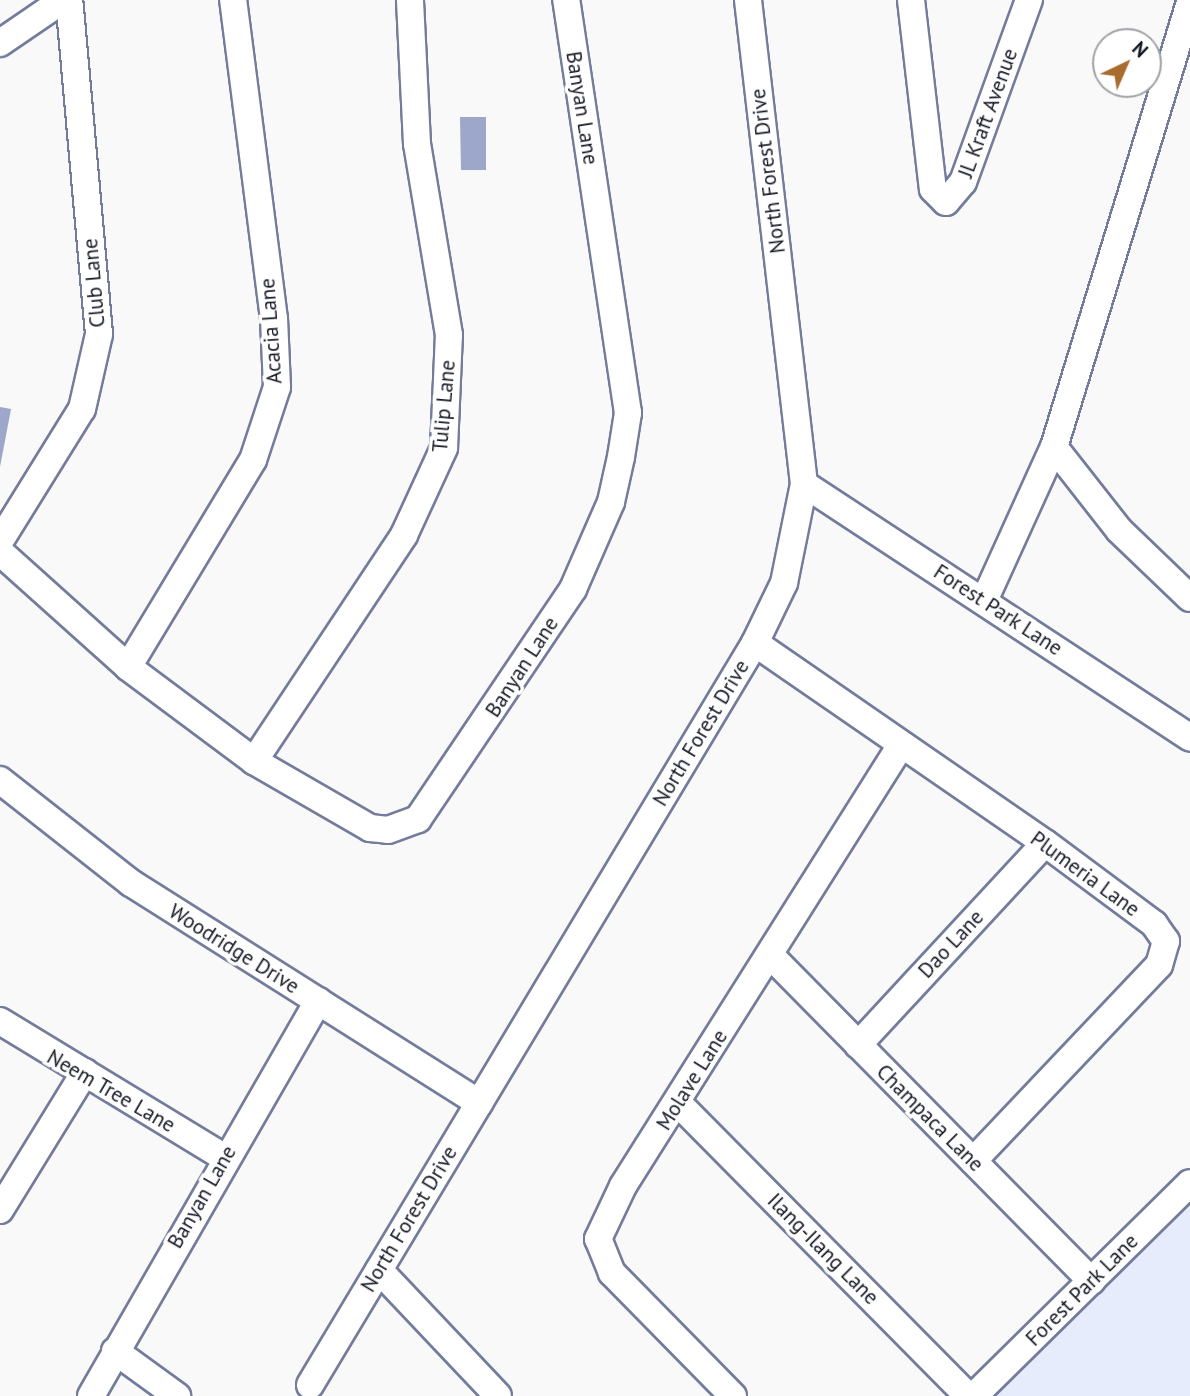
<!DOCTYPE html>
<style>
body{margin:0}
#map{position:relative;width:1190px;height:1396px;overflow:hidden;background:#f9f9f9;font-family:"PT Sans",sans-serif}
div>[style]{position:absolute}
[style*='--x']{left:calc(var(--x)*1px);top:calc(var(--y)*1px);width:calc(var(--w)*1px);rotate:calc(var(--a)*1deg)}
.built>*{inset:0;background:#e7ecfc}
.water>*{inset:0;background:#9da7c9}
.roads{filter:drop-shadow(2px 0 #747c9b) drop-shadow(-2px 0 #747c9b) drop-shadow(0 2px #747c9b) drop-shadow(0 -2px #747c9b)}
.minor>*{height:26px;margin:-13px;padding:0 13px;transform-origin:13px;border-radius:13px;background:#fff}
span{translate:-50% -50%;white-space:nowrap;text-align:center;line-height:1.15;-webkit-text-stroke:7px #fff;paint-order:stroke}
.street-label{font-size:21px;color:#151824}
.north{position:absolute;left:1092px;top:28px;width:70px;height:70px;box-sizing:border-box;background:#fff;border:2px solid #a1a3a7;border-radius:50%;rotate:44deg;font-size:19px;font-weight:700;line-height:28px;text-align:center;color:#151824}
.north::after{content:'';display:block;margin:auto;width:24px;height:32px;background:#a96c2f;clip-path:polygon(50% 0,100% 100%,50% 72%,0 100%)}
</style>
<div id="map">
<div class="built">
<i style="clip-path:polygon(1190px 1204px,1190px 1396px,995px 1396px)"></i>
</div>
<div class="water">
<i style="clip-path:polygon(486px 117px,486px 170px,461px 170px,460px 117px)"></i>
<i style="clip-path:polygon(0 407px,11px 409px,0 467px)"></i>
</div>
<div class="roads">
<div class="minor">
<i style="--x:911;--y:0;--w:190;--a:83.4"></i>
<i style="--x:933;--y:189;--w:18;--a:45"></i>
<i style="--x:946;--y:202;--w:26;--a:-50"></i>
<i style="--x:963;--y:182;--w:194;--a:-70.1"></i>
<i style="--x:0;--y:43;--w:76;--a:-34.3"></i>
<i style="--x:1054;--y:447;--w:105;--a:51.9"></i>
<i style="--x:1119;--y:530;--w:98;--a:43.8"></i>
<i style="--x:804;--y:484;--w:462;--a:33.3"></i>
<i style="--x:0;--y:541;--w:155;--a:-58.2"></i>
<i style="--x:82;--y:409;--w:77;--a:-77.2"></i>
<i style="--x:99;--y:334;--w:335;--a:-95.1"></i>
<i style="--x:0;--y:552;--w:172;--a:41.9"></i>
<i style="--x:128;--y:667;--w:157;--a:36.7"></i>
<i style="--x:254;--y:761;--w:134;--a:30"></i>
<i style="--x:370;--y:828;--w:18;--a:6"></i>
<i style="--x:388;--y:830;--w:32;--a:-20"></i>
<i style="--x:418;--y:819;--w:277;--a:-56"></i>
<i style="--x:573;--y:589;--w:95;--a:-66.4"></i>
<i style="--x:611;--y:502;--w:46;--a:-77.5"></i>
<i style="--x:621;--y:457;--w:45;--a:-81"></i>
<i style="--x:628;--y:413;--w:418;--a:-98.5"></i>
<i style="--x:984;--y:601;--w:169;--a:-65.6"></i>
<i style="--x:1054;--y:447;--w:464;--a:-73"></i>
<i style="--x:755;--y:643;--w:352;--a:34.6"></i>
<i style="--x:1045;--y:843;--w:136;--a:36.6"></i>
<i style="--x:1154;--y:924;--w:21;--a:55"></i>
<i style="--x:1166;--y:941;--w:25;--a:106"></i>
<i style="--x:1159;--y:965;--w:270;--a:133.5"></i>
<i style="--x:128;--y:667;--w:242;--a:-58.9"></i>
<i style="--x:253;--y:460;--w:77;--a:-71.8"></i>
<i style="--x:277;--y:387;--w:68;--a:-92.5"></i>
<i style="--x:274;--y:319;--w:322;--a:-97.3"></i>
<i style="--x:254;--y:761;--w:271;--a:-56.4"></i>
<i style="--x:404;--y:535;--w:96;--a:-65.3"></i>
<i style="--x:444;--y:448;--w:113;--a:-87.5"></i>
<i style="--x:449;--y:335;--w:194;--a:-99.5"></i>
<i style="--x:417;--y:144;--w:144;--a:-92.8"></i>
<i style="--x:0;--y:780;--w:167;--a:38.2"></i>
<i style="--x:131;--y:883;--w:412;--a:32.3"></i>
<i style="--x:770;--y:955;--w:458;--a:45.4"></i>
<i style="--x:0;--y:1021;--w:262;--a:31.3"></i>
<i style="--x:858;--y:1045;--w:275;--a:-47.2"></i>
<i style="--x:678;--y:1103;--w:412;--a:45.3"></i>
<i style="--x:0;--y:1210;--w:162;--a:-58.4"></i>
<i style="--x:379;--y:1270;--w:173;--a:46.6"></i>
<i style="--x:115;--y:1351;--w:77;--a:36"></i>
<i style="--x:310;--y:1385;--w:865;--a:-59.05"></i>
<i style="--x:755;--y:643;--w:67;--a:-64.2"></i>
<i style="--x:784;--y:583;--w:101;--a:-78.6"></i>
<i style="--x:804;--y:484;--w:487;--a:-96.6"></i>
<i style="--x:91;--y:1396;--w:456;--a:-60.1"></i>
<i style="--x:733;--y:1396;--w:173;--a:-134.5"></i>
<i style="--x:612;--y:1273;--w:37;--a:-112"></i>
<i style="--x:598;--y:1239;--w:59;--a:-64.7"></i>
<i style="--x:623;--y:1186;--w:521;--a:-57.77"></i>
<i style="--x:974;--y:1396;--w:303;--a:-44.6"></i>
</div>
</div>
<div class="street-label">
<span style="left:582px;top:108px;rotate:81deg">Banyan Lane</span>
<span style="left:988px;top:113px;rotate:-70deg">JL Kraft Avenue</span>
<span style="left:768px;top:171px;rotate:-97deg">North Forest Drive</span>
<span style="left:94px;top:283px;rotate:-95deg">Club Lane</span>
<span style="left:271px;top:331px;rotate:-94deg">Acacia Lane</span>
<span style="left:444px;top:406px;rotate:-85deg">Tulip Lane</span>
<span style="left:998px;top:610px;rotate:33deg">Forest Park Lane</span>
<span style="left:522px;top:667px;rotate:-57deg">Banyan Lane</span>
<span style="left:701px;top:733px;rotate:-59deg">North Forest Drive</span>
<span style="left:1085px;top:874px;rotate:36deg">Plumeria Lane</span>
<span style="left:951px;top:944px;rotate:-47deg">Dao Lane</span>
<span style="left:234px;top:949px;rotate:32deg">Woodridge Drive</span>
<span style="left:692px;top:1080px;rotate:-58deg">Molave Lane</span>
<span style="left:111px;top:1091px;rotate:30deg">Neem Tree Lane</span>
<span style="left:930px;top:1118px;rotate:45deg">Champaca Lane</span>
<span style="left:202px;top:1197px;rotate:-60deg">Banyan Lane</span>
<span style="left:409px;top:1219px;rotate:-59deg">North Forest Drive</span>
<span style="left:823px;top:1249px;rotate:45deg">Ilang-Ilang Lane</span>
<span style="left:1082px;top:1290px;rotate:-45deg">Forest Park Lane</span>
</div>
<div class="north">N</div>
</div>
